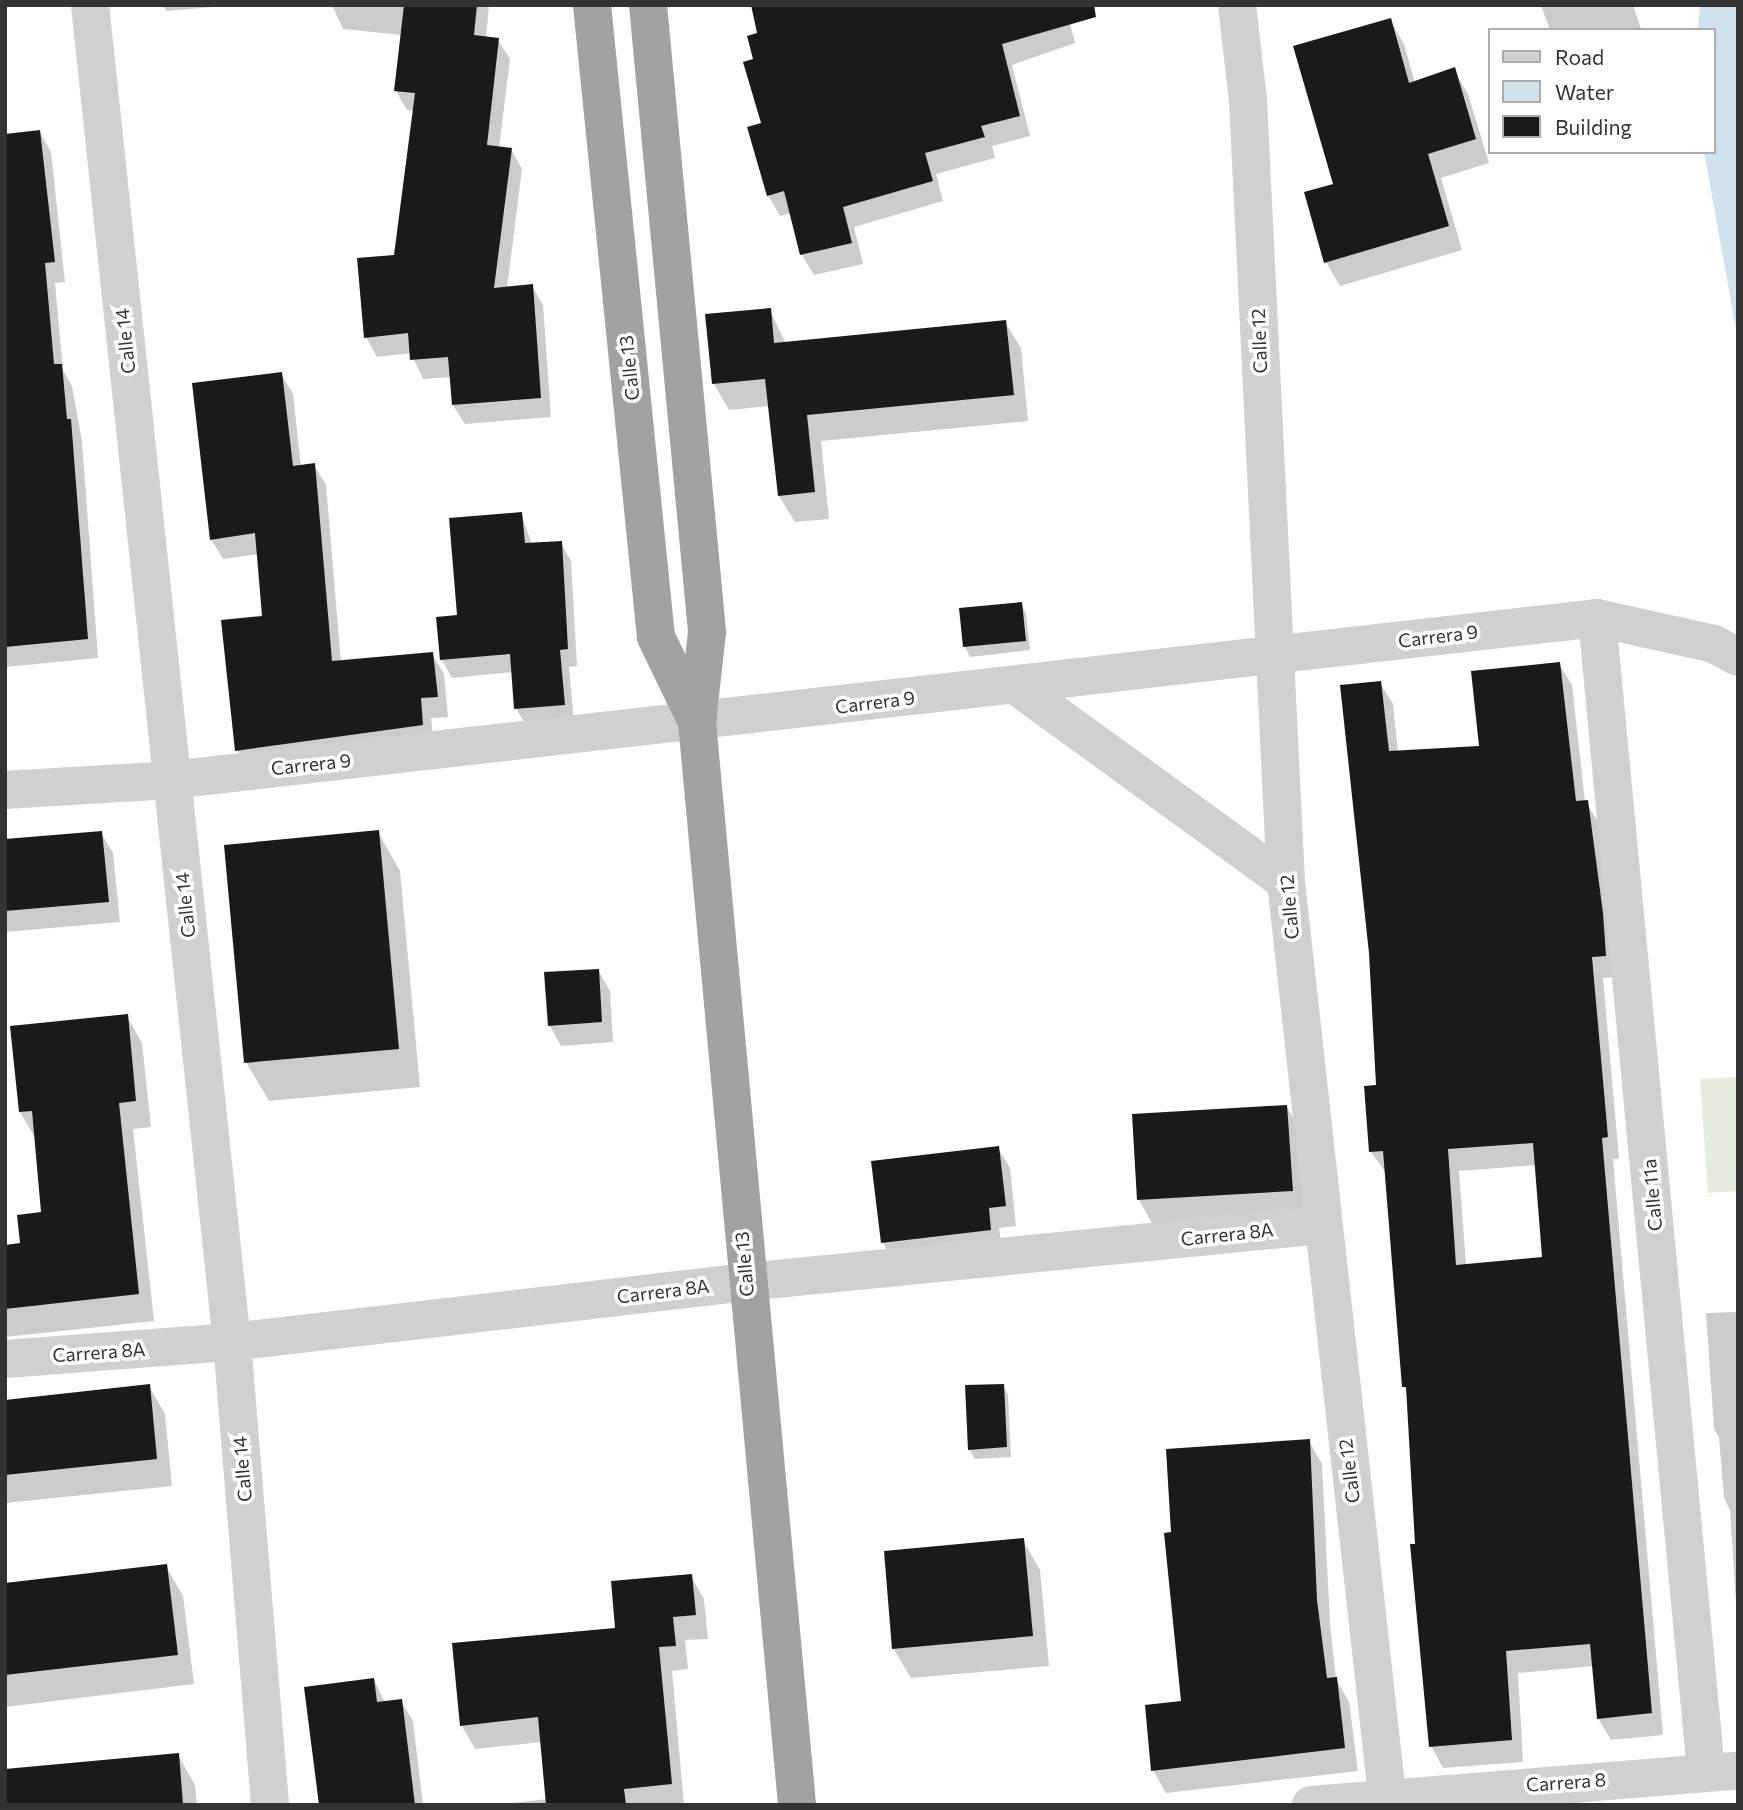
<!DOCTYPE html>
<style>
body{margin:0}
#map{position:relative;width:1743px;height:1810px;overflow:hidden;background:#fff;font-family:Commissioner,sans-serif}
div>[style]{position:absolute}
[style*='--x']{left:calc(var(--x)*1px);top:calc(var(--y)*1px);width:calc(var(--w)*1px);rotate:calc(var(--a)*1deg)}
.green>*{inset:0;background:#e6ecdf}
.water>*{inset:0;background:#cfe2ee}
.shadow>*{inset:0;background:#0003}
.building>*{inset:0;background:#1a1a1a}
.minor>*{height:38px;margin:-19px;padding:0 19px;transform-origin:19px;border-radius:19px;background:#d0d0d0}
.trunk>*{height:38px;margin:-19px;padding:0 19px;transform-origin:19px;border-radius:19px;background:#a2a2a2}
span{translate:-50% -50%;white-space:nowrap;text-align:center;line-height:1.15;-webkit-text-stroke:7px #fff;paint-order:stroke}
.street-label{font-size:19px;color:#333}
.frame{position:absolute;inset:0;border:7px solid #333;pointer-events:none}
.legend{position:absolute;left:1488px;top:28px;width:228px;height:126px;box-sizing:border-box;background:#fff;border:2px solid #adadad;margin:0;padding:9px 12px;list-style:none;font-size:21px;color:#333}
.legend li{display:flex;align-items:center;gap:14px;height:35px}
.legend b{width:35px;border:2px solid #adadad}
</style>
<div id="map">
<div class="green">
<i style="clip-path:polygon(1738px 1077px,1738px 1191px,1708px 1193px,1700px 1079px)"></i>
</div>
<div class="water">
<i style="clip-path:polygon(1700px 5px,1738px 5px,1738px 340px,1704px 152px,1713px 152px,1713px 30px,1698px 30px)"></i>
</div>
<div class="shadow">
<i style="clip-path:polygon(163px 5px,237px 5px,166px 11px)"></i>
<i style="clip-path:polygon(332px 5px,489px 5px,486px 38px,498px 40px,510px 59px,499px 148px,511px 149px,522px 169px,507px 288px,532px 286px,543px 305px,551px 417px,465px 424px,453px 405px,451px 377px,423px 379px,411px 353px,377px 357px,366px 337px,396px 256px,414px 111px,407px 110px,396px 91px,402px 35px,343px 29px)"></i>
<i style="clip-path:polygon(1065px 5px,1075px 43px,1012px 65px,1030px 136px,992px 146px,995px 158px,936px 174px,943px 201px,854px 227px,863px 264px,814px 275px,802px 255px,791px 213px,780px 216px,768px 195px,749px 129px)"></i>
<i style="clip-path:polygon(1541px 5px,1633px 5px,1641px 29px,1550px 30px)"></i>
<i style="clip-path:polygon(1390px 20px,1404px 44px,1415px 83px,1454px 70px,1468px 94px,1489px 163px,1441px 178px,1462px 250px,1340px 286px,1326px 262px,1335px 185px)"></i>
<i style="clip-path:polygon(40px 132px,51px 152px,65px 282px,55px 283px,63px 370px,72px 386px,82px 441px,98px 658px,5px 667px,5px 136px)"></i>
<i style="clip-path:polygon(770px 310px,786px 344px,1005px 322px,1021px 348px,1028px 421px,821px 441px,829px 519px,795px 522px,779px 496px,770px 406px,729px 410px,714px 384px)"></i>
<i style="clip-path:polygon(281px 374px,293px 394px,301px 467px,314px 465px,326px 485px,341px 662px,432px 654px,444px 674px,448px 717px,431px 718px,434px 745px,249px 770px,237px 750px,263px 618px,259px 554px,223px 559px,211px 539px)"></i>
<i style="clip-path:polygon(521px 514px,532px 544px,561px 543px,571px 561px,577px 666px,569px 667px,574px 723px,526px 726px,516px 708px,513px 672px,452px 678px,442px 660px,438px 618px,459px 617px)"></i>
<i style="clip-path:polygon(1021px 604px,1026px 613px,1030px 650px,970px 657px,965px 647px,961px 610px)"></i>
<i style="clip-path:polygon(evenodd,1559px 664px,1572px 685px,1585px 802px,1600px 824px,1617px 977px,1603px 978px,1619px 1159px,1613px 1159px,1663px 1735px,1611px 1740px,1598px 1718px,1594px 1666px,1518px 1673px,1523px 1762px,1443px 1768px,1431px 1746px,1408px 1394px,1404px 1386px,1386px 1173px,1371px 1152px,1378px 1087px,1380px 683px,1393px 704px,1398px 753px,1481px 748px,1559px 664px,1536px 1165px,1544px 1259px,1466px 1265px,1459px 1171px,1536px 1165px)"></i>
<i style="clip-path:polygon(378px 832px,400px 871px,420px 1087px,269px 1101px,246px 1062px)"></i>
<i style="clip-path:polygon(101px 833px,113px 853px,120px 922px,5px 932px,5px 840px)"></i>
<i style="clip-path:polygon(598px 970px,610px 991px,613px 1042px,561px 1046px,550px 1026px,546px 974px)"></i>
<i style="clip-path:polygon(127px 1016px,142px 1043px,151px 1127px,133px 1129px,154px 1321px,5px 1337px,5px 1247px,22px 1245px,43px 1214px,36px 1139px,20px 1112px)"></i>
<i style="clip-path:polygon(1287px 1107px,1304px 1137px,1309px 1221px,1156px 1230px,1139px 1200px)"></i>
<i style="clip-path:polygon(998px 1148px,1010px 1168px,1016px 1226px,999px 1228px,1002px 1250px,894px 1263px,883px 1243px)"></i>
<i style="clip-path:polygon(1738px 1312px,1738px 1635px,1730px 1510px,1724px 1498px,1719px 1437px,1714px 1429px,1706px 1313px)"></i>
<i style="clip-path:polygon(1003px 1385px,1008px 1395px,1011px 1457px,975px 1459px,969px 1449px)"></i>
<i style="clip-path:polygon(149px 1386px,165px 1414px,172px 1486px,5px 1503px,5px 1401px)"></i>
<i style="clip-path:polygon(1309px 1441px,1322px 1464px,1330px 1624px,1336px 1679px,1349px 1702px,1358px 1771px,1166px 1793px,1153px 1770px,1183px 1703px,1173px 1534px)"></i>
<i style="clip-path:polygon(1023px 1540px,1040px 1570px,1049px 1666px,911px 1678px,893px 1648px)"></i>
<i style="clip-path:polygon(166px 1566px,183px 1596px,194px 1684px,5px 1707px,5px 1585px)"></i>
<i style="clip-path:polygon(691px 1576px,704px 1599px,708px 1639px,685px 1640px,688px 1669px,672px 1671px,684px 1805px,495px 1805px,548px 1799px,542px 1742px,475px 1749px,462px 1726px,617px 1630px)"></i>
<i style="clip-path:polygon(374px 1680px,385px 1703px,401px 1701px,413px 1721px,423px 1805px,321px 1805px)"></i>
<i style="clip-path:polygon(178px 1755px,195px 1785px,197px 1805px,6px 1805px)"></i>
</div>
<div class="building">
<i style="clip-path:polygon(404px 5px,477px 5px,474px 35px,499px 38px,487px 145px,512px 148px,494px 288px,533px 284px,541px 398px,452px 405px,448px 357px,410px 360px,408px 333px,364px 338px,357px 258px,394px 255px,415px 93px,394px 91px)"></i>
<i style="clip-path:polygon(751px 5px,1094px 5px,1096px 17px,1002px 44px,1020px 116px,981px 126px,985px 137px,925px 153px,933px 181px,843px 207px,852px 243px,800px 255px,784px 191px,767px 196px,747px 127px,761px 123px,743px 62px,753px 59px,747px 36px,757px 33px)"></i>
<i style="clip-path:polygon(1391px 18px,1409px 83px,1455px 67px,1476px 139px,1428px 154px,1449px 226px,1324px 263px,1304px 192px,1333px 184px,1293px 46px)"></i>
<i style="clip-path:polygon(40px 130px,55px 262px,45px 263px,54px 364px,62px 364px,67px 419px,71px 419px,88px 639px,5px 647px,5px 134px)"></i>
<i style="clip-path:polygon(771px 308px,774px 343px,1006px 320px,1014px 395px,807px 415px,815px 492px,778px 496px,765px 379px,712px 384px,705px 314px)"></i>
<i style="clip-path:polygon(282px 372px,293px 466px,315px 463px,332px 661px,433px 652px,438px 697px,421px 698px,423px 725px,235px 751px,221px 620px,262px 616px,255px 533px,210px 540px,192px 383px)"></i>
<i style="clip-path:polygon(522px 512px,525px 543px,562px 541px,568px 649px,560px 650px,565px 705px,514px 709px,510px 654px,440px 660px,436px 617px,457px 615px,449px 518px)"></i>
<i style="clip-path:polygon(1022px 602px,1026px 641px,963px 647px,959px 608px)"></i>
<i style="clip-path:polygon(evenodd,1560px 662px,1576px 801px,1588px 800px,1603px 913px,1606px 956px,1592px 957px,1608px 1137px,1602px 1138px,1652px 1713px,1597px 1719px,1590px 1644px,1506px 1651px,1512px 1740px,1429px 1747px,1410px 1544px,1415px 1544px,1406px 1387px,1402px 1387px,1383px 1151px,1369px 1152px,1364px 1086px,1376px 1085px,1369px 953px,1340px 685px,1381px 681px,1389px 751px,1479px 746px,1471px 671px,1560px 662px,1533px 1143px,1542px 1257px,1456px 1265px,1448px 1149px,1533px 1143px)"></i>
<i style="clip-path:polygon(379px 830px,399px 1049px,244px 1063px,224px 845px)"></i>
<i style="clip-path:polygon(102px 831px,109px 902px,5px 911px,5px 839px)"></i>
<i style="clip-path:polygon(599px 969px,602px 1022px,548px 1026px,544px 972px)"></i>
<i style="clip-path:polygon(128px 1014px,136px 1101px,119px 1103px,139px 1294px,5px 1309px,5px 1245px,20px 1243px,17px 1215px,41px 1212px,32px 1111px,19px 1112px,10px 1026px)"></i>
<i style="clip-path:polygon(1287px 1105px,1293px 1191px,1137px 1200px,1132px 1114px)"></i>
<i style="clip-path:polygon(999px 1146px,1006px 1206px,989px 1208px,991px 1230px,881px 1243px,871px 1161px)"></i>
<i style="clip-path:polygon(150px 1384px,157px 1459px,5px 1475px,5px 1400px)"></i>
<i style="clip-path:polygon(1004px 1384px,1007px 1447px,968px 1450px,965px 1385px)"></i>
<i style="clip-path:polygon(1310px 1439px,1317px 1600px,1327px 1678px,1337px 1677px,1345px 1748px,1151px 1771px,1145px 1705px,1181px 1701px,1164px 1533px,1171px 1532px,1166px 1449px)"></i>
<i style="clip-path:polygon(1024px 1538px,1033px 1636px,892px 1649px,884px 1551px)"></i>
<i style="clip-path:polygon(167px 1564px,178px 1655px,5px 1675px,5px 1583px)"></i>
<i style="clip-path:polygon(692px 1574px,696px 1615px,673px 1617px,676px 1646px,659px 1647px,672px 1784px,624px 1789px,626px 1805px,546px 1805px,538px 1717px,460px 1726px,452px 1643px,615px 1628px,611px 1581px)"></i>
<i style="clip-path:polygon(374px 1678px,377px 1702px,402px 1699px,415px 1805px,319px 1805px,304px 1687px)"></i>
<i style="clip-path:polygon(179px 1753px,183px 1805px,5px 1805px,5px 1769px)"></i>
</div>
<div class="minor">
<i style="--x:90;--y:5;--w:1345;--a:83.94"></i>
<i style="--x:232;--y:1342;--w:465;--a:85.3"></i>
<i style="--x:1237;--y:5;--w:96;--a:83.4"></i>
<i style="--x:1248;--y:100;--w:783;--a:87.22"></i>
<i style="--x:1286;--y:882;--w:929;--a:83.69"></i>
<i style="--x:1597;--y:618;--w:1159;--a:84.6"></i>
<i style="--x:1015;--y:685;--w:335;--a:36"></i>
<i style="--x:5;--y:790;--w:166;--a:-3.4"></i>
<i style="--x:171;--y:780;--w:1435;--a:-6.48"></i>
<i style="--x:1597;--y:618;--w:120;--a:12.5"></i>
<i style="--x:1714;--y:644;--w:27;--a:28"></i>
<i style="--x:5;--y:1359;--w:228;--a:-4.3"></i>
<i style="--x:232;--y:1342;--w:517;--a:-6.66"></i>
<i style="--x:746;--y:1282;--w:578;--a:-5.66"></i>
<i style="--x:1311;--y:1805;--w:428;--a:-4.6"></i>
</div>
<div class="trunk">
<i style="--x:592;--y:5;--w:635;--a:84.22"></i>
<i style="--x:656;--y:637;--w:94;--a:64.2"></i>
<i style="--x:648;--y:5;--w:630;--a:84.62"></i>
<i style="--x:707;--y:632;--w:91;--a:96.3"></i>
<i style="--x:697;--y:722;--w:1088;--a:84.72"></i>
</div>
<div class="street-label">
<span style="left:125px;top:341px;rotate:-96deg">Calle 14</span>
<span style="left:1259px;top:341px;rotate:-92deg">Calle 12</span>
<span style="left:629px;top:368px;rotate:-96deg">Calle 13</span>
<span style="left:1438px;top:636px;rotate:-7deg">Carrera 9</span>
<span style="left:875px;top:702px;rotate:-7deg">Carrera 9</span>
<span style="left:311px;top:764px;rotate:-6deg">Carrera 9</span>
<span style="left:185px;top:905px;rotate:-96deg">Calle 14</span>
<span style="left:1289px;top:907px;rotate:-95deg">Calle 12</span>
<span style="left:1652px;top:1195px;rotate:-95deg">Calle 11a</span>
<span style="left:1227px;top:1234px;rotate:-6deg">Carrera 8A</span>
<span style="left:744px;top:1264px;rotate:-95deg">Calle 13</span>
<span style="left:663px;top:1291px;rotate:-7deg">Carrera 8A</span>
<span style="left:99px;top:1352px;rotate:-4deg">Carrera 8A</span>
<span style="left:242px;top:1469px;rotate:-95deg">Calle 14</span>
<span style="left:1349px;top:1471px;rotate:-97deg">Calle 12</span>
<span style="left:1566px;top:1782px;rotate:-4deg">Carrera 8</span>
</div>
<div class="frame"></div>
<ul class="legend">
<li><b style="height:9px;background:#d0d0d0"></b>Road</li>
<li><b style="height:19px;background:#cfe2ee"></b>Water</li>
<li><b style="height:19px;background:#1a1a1a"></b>Building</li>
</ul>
</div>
